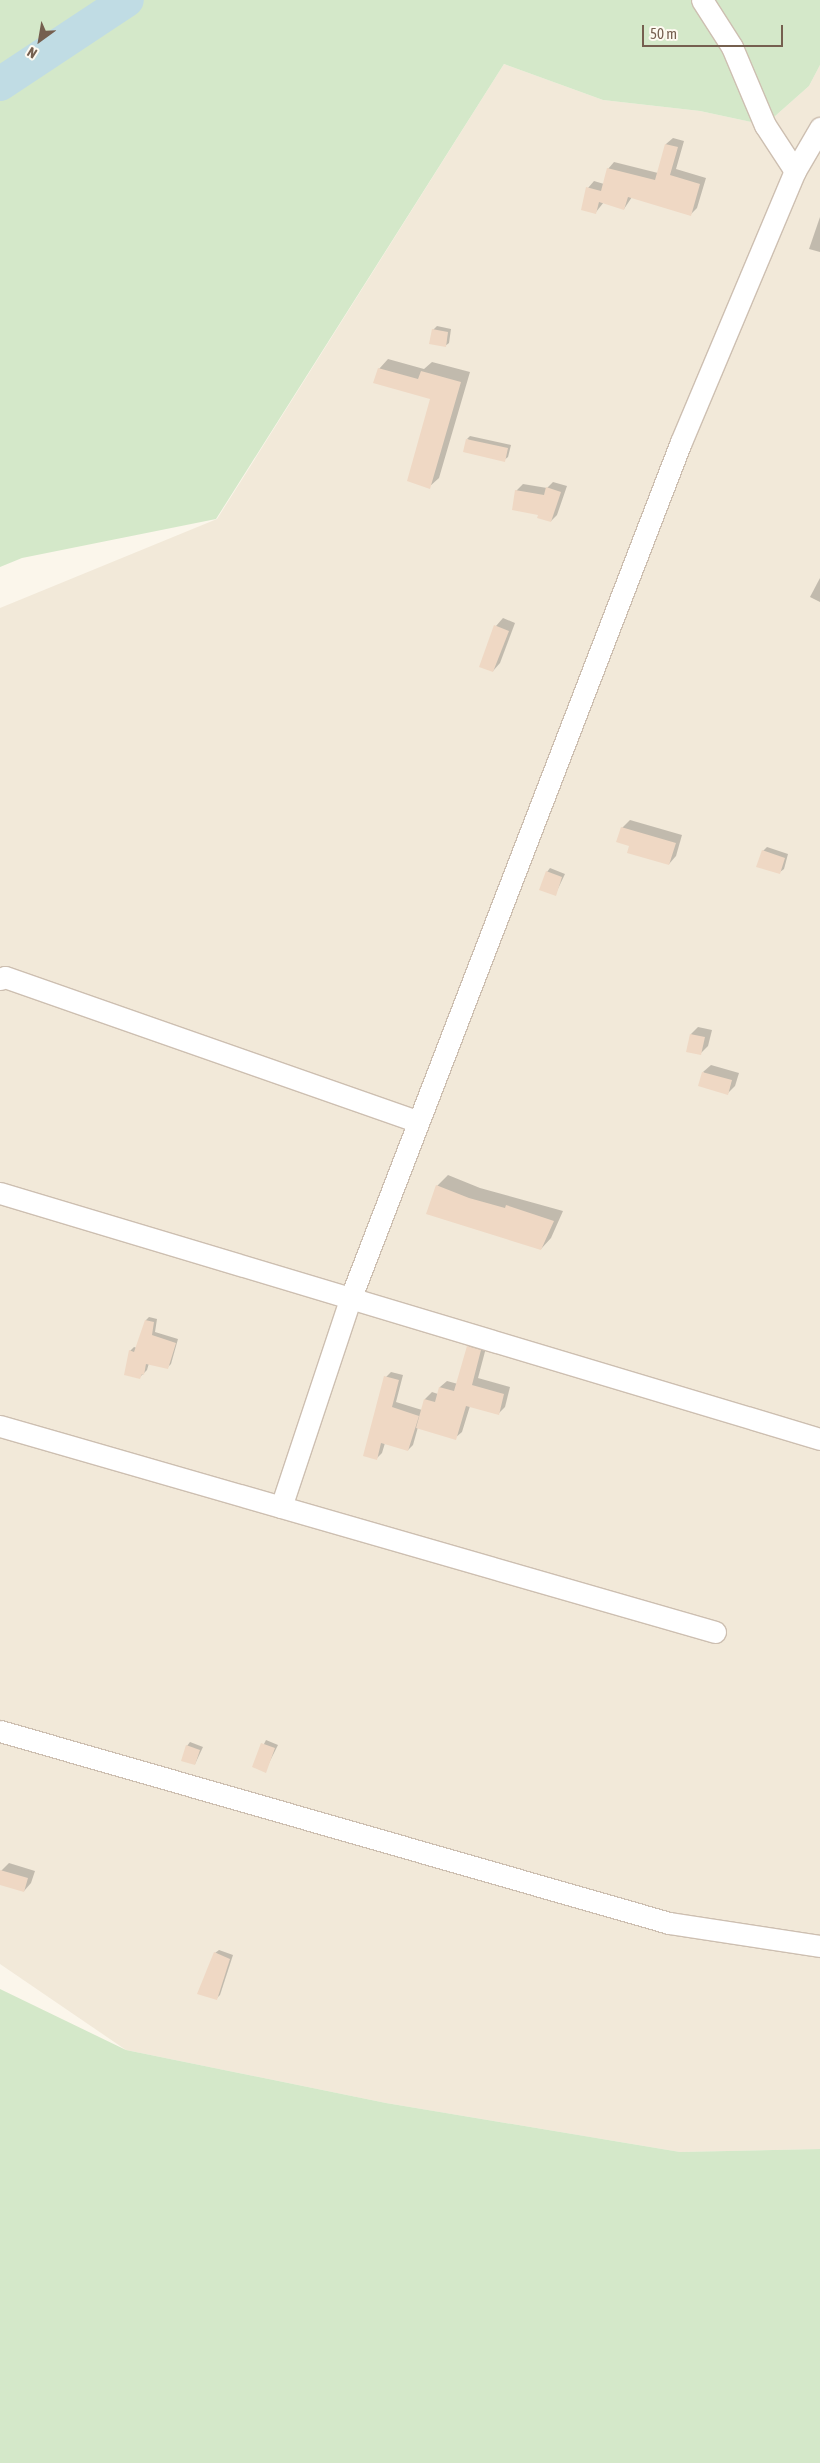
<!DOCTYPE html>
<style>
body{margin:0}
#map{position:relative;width:820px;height:2463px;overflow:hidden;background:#fbf6eb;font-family:"Asap Condensed",sans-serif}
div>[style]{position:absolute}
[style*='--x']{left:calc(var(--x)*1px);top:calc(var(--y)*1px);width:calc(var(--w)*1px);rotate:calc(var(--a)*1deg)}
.residential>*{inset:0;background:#f2e9d9}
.green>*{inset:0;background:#d4e8c9}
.shadow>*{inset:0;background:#0003}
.river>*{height:34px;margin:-17px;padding:0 17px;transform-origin:17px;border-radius:17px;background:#c0dce4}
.building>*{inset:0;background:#efd8c4}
.roads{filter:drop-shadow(1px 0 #cdbfb1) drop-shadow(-1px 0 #cdbfb1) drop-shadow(0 1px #cdbfb1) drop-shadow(0 -1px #cdbfb1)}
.minor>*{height:21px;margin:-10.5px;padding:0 10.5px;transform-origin:10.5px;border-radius:10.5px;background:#fff}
span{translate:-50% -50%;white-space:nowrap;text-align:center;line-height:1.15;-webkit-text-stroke:5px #fefaf1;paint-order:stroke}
.north{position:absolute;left:15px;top:15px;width:50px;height:50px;-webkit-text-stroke:4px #fefaf1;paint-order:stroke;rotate:212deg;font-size:14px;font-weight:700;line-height:20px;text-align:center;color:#755f4f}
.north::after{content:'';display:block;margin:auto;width:18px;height:22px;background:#755f4f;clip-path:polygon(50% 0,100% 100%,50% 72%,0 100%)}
.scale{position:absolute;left:642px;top:25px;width:141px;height:22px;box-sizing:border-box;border:2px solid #755f4f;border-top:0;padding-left:6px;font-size:15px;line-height:18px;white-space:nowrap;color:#755f4f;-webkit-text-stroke:4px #fefaf1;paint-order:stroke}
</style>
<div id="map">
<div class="residential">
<i style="clip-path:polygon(504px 64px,603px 100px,700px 111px,765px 125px,809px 86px,820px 65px,820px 2149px,680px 2152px,386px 2103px,126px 2050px,0 1964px,0 608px,217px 519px)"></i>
</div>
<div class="green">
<i style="clip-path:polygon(0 0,820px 0,820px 65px,809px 86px,765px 125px,700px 111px,603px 100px,504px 64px,216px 519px,22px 558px,0 567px)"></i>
<i style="clip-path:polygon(0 1989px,126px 2050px,386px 2103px,680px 2152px,820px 2149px,820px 2463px,0 2463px)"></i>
</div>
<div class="shadow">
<i style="clip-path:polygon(673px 138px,684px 141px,676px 169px,706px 178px,697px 208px,690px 215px,632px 197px,624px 209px,604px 202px,596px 212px,588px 188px,594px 181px,604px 184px,608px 169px,614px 162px,658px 173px,666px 144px)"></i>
<i style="clip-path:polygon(820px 217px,820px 252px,809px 249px)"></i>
<i style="clip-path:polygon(437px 326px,451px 329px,449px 343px,445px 346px,433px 330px)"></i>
<i style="clip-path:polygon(388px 359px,424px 369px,432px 362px,470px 372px,439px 478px,429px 487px,431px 398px,379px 369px)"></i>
<i style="clip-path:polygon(470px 436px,511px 445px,508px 457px,504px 460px,467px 439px)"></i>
<i style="clip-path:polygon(553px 482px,567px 486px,557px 515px,551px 521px,539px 514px,516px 491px,523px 484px,547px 488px)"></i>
<i style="clip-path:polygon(820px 578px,820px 602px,810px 597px)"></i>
<i style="clip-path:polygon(503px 618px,515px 623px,500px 663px,493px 671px,496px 626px)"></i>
<i style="clip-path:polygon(630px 820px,682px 835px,676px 856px,669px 864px,631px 845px,622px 828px)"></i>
<i style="clip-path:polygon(767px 847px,788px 854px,784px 869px,780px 872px,763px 851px)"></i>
<i style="clip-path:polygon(550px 868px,565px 874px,555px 895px,547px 872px)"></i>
<i style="clip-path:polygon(698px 1027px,712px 1030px,708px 1046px,700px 1054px,691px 1034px)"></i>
<i style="clip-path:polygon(711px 1065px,739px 1073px,735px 1086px,727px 1094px,703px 1072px)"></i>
<i style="clip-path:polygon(448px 1175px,480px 1188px,563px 1211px,551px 1238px,541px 1249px,437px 1186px)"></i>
<i style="clip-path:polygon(149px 1317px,157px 1319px,155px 1332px,178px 1339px,171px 1364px,167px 1368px,149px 1363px,147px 1370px,140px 1377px,130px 1351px,134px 1347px,137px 1348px,146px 1320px)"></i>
<i style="clip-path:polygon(475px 1340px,487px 1344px,478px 1378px,510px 1387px,505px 1407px,498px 1414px,470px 1406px,462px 1432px,455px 1438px,418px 1427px,413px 1445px,408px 1450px,385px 1443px,382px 1453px,377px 1458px,386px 1377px,391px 1372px,403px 1375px,396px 1402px,422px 1410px,425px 1399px,432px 1392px,438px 1394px,440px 1387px,447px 1381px,458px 1384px,468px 1347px)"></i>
<i style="clip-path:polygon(266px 1740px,278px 1745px,265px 1771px,253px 1766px)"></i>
<i style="clip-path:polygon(190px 1742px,203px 1747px,195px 1764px,187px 1746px)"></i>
<i style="clip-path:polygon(9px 1863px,35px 1871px,31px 1883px,24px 1891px,0 1884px,1px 1871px)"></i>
<i style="clip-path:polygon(219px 1950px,233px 1955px,220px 1995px,216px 1999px,215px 1953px)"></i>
</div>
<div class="river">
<i style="--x:0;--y:84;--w:152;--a:-33.5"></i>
</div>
<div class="building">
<i style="clip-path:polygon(665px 144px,678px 147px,670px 175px,700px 184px,691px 216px,628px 197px,624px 210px,599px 202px,596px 214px,581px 210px,586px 187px,601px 191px,607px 168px,655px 180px)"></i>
<i style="clip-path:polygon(432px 329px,448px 332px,446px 347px,429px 344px)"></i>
<i style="clip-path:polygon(378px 368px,418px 379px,421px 371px,461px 382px,430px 489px,407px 481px,430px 399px,373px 383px)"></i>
<i style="clip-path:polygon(466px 439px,508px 448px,505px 462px,463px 452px)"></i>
<i style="clip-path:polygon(546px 487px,561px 492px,551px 522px,537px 518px,538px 515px,512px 510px,515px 490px,544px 495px)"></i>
<i style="clip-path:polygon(494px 625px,509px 631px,493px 672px,479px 667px)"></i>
<i style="clip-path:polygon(621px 827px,676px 843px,669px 865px,627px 853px,629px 846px,616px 842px)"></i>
<i style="clip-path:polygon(762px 850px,785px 858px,780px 874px,756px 867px)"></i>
<i style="clip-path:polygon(546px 871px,562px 877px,556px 896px,539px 890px)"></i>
<i style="clip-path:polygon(690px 1034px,705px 1037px,701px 1055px,686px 1052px)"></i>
<i style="clip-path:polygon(702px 1072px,732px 1080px,728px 1095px,698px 1086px)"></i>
<i style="clip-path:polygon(436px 1185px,469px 1198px,505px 1208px,506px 1205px,554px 1221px,541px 1250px,426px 1214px)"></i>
<i style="clip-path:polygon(145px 1320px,154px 1322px,152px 1335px,176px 1343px,168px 1369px,146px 1364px,144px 1375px,142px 1374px,140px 1379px,124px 1375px,129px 1350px,134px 1352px)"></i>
<i style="clip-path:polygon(467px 1346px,481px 1350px,472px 1385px,504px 1394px,499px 1415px,466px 1406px,456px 1440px,416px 1428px,424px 1399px,435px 1402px,439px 1387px,454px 1391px)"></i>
<i style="clip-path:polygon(384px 1376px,399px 1380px,392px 1407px,419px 1416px,408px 1451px,381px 1443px,377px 1460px,363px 1456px)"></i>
<i style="clip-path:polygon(261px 1743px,275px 1748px,266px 1773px,252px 1767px)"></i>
<i style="clip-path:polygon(186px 1745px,200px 1750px,195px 1765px,181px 1761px)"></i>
<i style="clip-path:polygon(0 1870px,28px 1878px,24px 1892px,0 1885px)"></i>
<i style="clip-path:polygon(214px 1952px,230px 1959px,217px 2000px,197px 1994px)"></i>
</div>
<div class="roads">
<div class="minor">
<i style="--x:702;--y:0;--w:56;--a:57.4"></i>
<i style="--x:732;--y:47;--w:85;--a:67.1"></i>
<i style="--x:765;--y:125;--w:55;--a:56.9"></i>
<i style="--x:0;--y:979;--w:5;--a:-22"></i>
<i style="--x:5;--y:977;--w:438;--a:19.3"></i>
<i style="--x:0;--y:1193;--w:856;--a:16.7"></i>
<i style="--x:0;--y:1426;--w:744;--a:16.07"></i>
<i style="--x:281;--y:1507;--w:221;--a:-71.6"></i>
<i style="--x:351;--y:1297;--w:916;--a:-68.9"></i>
<i style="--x:681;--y:442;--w:294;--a:-67.2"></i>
<i style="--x:795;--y:171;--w:50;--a:-59.8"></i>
<i style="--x:0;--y:1731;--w:696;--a:16.01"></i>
<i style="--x:669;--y:1923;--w:153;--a:8.7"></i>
</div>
</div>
<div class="north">N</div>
<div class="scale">50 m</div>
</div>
